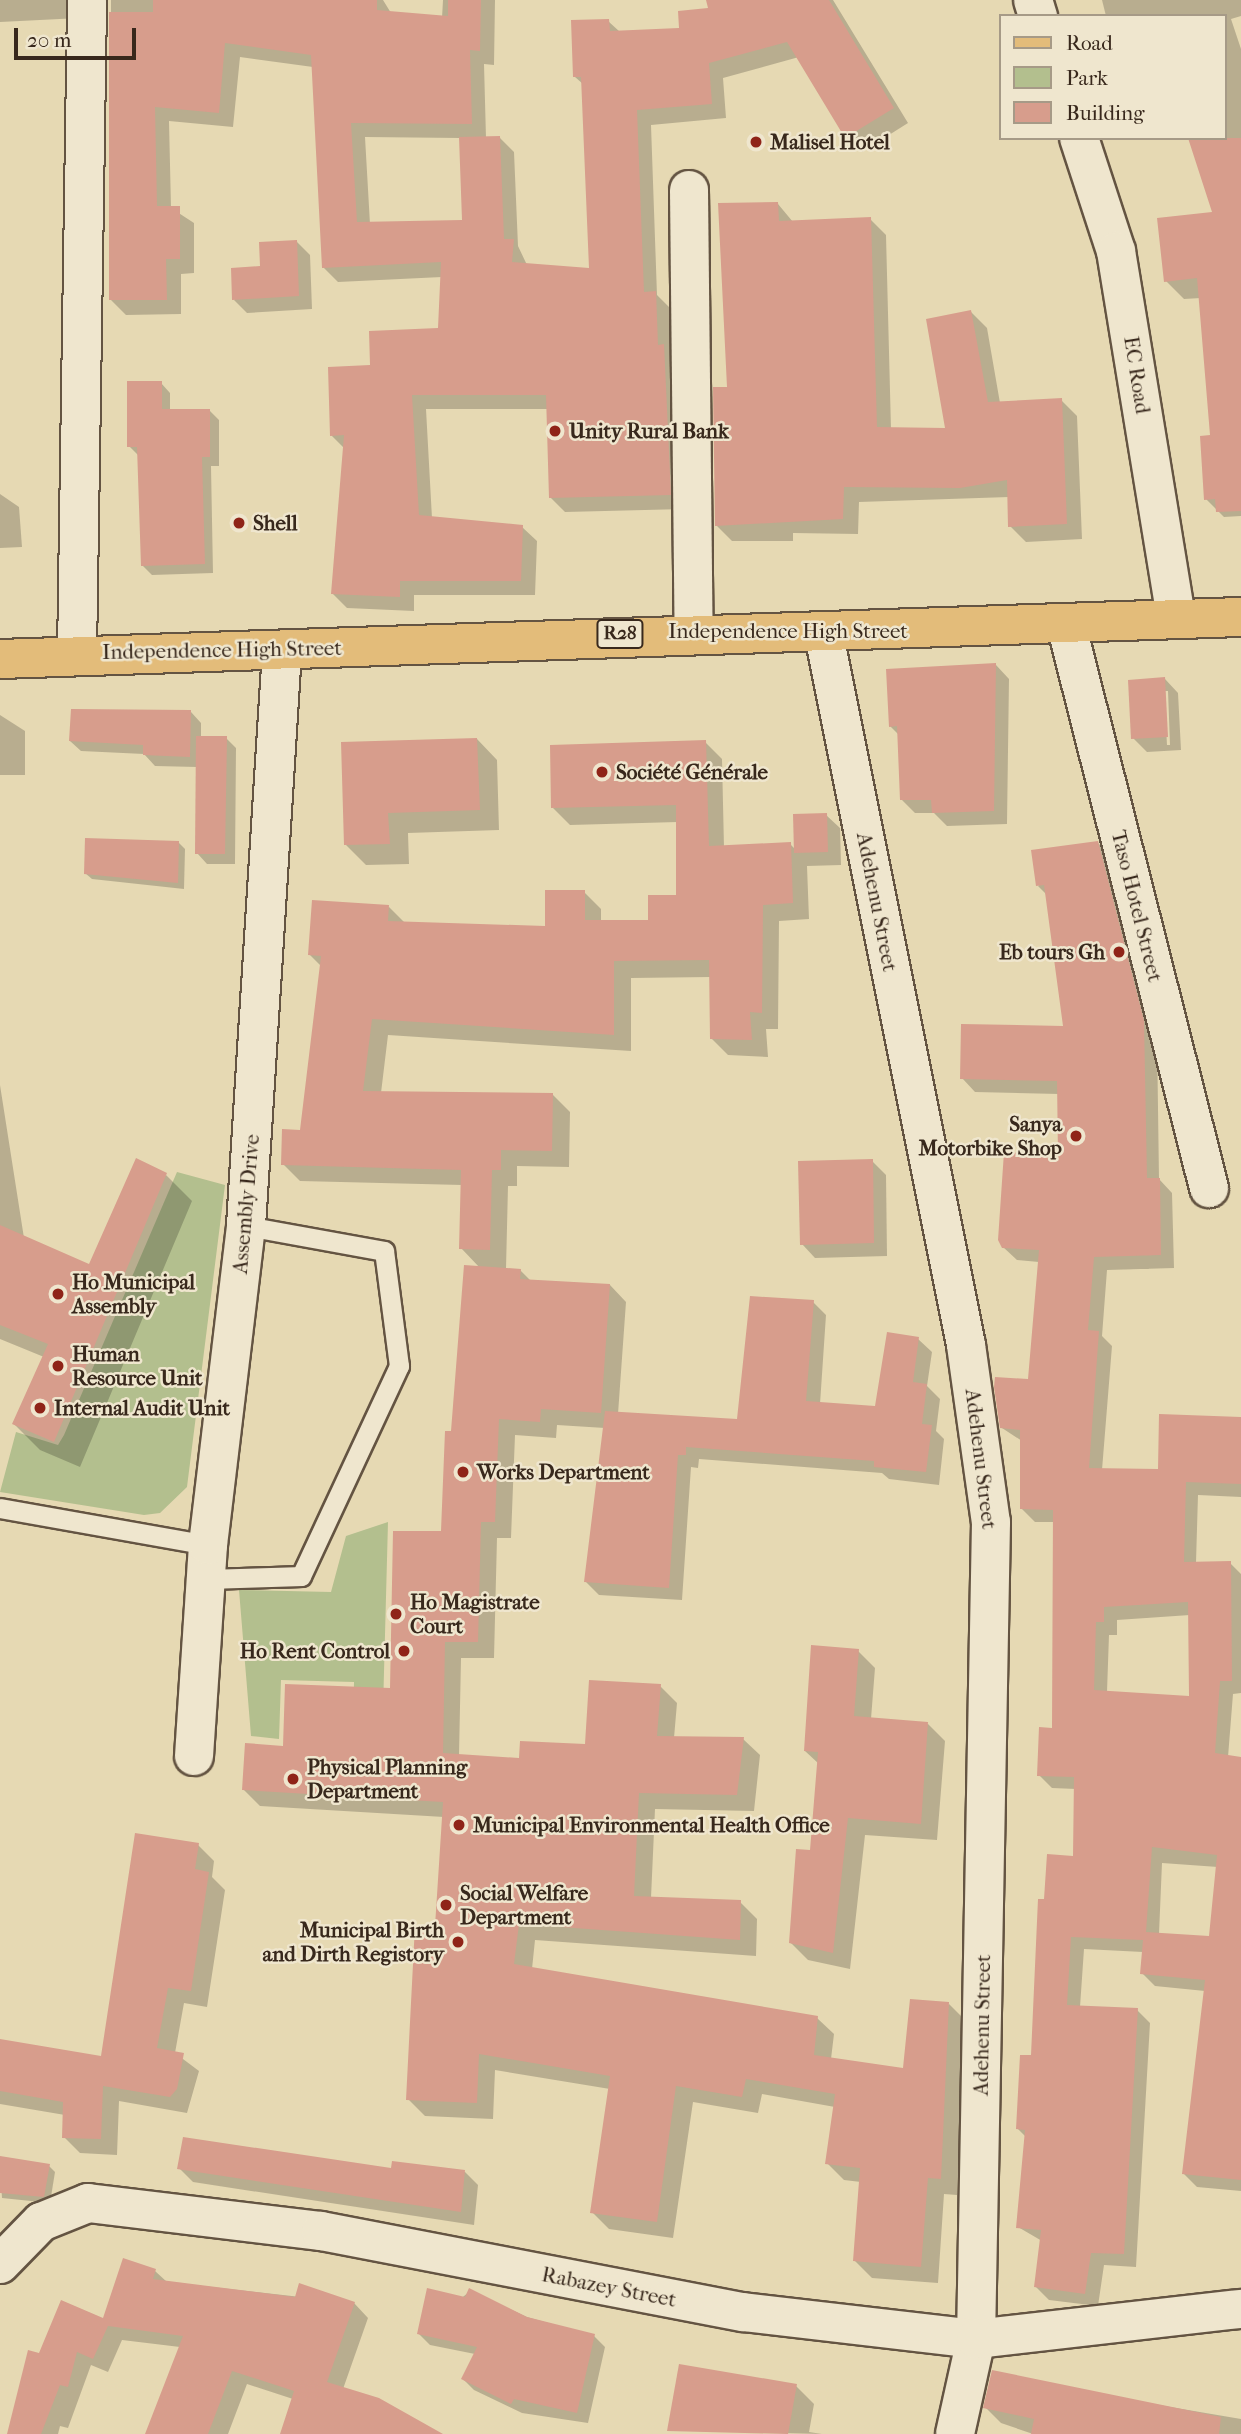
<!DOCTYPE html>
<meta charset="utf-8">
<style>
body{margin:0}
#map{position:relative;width:1241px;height:2434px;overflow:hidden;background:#e6d9b3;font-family:"IM FELL French Canon",serif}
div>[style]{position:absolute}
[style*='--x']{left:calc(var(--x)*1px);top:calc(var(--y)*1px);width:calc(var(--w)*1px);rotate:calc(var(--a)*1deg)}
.green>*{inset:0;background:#b3bf8e}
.shadow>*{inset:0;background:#0003}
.building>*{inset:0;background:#d79d8c}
.roads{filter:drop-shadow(2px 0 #645442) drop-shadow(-2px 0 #645442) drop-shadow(0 2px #645442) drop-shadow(0 -2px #645442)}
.service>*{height:19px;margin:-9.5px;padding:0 9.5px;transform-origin:9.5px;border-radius:9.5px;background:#efe6ce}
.minor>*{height:38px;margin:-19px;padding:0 19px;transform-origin:19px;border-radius:19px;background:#efe6ce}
.primary>*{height:38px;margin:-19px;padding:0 19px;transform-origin:19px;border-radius:19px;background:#e3bc7a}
.dots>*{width:19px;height:19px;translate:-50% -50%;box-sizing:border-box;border:4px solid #efe6ce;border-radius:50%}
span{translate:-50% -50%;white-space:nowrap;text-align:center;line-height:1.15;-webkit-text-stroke:5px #efe6ce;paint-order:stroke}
.shield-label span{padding:2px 5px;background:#efe6ce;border:2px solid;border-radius:5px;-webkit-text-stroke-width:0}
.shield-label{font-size:19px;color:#38281c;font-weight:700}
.poi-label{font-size:21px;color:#38281c;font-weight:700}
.left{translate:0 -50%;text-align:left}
.right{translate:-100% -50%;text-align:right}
.street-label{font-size:21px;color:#38281c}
.legend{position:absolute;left:999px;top:14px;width:228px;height:126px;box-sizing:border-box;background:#efe6ce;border:2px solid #a69a87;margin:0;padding:9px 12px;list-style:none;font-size:21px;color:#38281c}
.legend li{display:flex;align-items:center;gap:14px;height:35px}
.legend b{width:35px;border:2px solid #a69a87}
.scale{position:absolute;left:14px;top:28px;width:122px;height:32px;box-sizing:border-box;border:4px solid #38281c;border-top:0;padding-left:9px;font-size:21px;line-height:24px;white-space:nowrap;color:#38281c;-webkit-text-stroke:5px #efe6ce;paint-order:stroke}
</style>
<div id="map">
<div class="green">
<i style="clip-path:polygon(177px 1172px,225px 1185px,187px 1487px,160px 1513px,144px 1515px,0 1492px,16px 1432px,58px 1445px,64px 1435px)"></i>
<i style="clip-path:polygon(388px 1522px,383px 1710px,353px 1742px,354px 1682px,281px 1680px,279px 1739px,251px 1736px,239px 1590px,331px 1592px,346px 1536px)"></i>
</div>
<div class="shadow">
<i style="clip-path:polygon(0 0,88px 0,80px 18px,0 22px)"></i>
<i style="clip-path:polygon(evenodd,111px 0,383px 0,391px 13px,442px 18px,443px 0,495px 0,494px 65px,484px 64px,486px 138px,500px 138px,514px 152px,518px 246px,527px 265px,590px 269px,583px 84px,575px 77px,608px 21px,620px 32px,681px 30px,710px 9px,708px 0,833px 0,908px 123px,862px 152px,799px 57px,723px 78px,726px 118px,651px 125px,657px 295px,670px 308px,672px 355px,678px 361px,685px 509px,565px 512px,550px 497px,548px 409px,426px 409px,432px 518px,522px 527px,537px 541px,535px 595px,414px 595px,414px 611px,347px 608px,332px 593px,345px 449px,331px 435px,372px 367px,439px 330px,442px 277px,338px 282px,323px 267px,313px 67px,240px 57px,233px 127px,169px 121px,171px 208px,194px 223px,194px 273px,181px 274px,181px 314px,126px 315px,111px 300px,111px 0,365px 137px,460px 138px,464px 222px,370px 224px,365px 137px)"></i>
<i style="clip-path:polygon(1102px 0,1241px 0,1241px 16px,1231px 19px,1241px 49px,1241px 516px,1224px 517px,1206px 499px,1212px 437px,1201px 298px,1184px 299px,1166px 281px,1214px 213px,1225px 138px,1225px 16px,1106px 16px)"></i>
<i style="clip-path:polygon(778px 204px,793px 222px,870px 219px,886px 235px,891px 429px,947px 429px,971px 312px,987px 328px,1000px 403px,1061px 400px,1077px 416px,1082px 539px,1026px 542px,1010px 526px,1009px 497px,859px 502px,858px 534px,793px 533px,793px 541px,732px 541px,716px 525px,729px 389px)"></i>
<i style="clip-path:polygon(296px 241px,310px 255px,312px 309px,247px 313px,234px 300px)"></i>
<i style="clip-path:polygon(161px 383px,170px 393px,170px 411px,210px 411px,219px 420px,219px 466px,211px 466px,213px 573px,152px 575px,142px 565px,139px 456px,129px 446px)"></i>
<i style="clip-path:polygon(0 494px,19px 507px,22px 547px,0 548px)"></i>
<i style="clip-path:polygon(996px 665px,1009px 679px,1007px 824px,947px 826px,934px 813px,915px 813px,902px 800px,899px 735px,890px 726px)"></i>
<i style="clip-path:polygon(evenodd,1165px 679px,1178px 693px,1181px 750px,1147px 752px,1133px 738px,1165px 679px,1164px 691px,1168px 691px,1170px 745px,1167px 745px,1164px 691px)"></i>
<i style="clip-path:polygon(191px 712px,201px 723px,201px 738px,226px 738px,236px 748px,235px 864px,207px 864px,197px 853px,197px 767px,155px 766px,144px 754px,81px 751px,70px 741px)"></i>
<i style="clip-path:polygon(0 715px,25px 731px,25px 775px,0 775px)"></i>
<i style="clip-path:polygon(477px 739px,497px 760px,499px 830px,408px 833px,409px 864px,366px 865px,346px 845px)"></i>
<i style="clip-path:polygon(705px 742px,722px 759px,724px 847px,790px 844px,796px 850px,826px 815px,840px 828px,841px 865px,807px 866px,809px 919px,779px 921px,778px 1029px,766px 1029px,768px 1057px,728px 1055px,711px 1038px,711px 977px,631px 978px,631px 1051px,388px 1035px,381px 1093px,553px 1095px,570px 1112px,569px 1167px,517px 1166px,517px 1186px,508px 1186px,506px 1269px,520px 1270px,531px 1281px,610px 1285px,626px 1302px,618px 1414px,738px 1421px,813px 1302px,826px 1315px,820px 1404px,877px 1408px,918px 1339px,932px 1352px,927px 1386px,940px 1399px,936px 1431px,944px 1439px,939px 1485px,889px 1479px,882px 1473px,699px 1459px,698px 1468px,691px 1467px,682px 1600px,599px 1595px,586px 1582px,605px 1428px,557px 1425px,556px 1438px,515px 1435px,511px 1538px,497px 1538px,494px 1658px,461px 1658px,459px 1756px,521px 1760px,586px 1746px,660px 1686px,677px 1703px,674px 1738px,743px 1739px,760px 1755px,754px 1811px,655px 1809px,651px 1898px,740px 1902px,757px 1919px,756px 1956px,535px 1940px,532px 1969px,817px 2018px,834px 2034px,831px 2059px,905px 2070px,949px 2004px,966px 2021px,957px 2195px,944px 2194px,938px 2283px,872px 2278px,855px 2261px,861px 2182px,844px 2180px,827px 2163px,835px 2107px,762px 2094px,758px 2113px,693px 2102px,673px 2238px,609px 2229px,592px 2212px,610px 2089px,495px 2070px,493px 2119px,425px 2116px,408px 2099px,436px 1928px,444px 1817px,260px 1806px,243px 1789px,284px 1747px,391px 1690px,443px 1533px,480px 1268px,461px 1248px,462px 1185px,300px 1181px,283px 1164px,301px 1131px,321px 966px,310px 955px,389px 907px,405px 923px,547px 928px,584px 892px,601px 909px,601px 921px,650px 921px,677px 897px,678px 822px,570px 825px,553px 808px)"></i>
<i style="clip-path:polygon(178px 842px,185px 849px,184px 889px,92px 879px,85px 873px)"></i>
<i style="clip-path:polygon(evenodd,1098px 843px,1111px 856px,1157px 1036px,1159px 1179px,1172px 1193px,1174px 1268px,1107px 1270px,1102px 1336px,1112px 1346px,1102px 1470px,1159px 1471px,1241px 1419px,1241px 1497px,1198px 1495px,1196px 1563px,1230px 1563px,1241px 1574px,1241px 1693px,1233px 1694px,1228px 1757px,1241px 1758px,1241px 2191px,1197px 2187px,1184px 2174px,1205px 1991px,1155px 1986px,1142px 1973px,1143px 1952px,1084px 1949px,1080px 2007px,1137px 2010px,1150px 2023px,1136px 2267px,1104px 2265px,1098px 2306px,1049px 2300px,1036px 2287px,1042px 2241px,1018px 2227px,1026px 2137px,1017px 2128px,1033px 2057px,1045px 1901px,1074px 1858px,1076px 1789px,1052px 1788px,1039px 1775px,1054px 1730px,1055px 1522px,1035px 1522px,1021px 1508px,1022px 1441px,1002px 1428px,1030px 1381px,1039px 1262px,1017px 1260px,1003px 1247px,1060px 1157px,1059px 1094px,975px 1092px,962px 1078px,1065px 1028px,1047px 895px,1038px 886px,1098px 843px,1190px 1615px,1191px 1698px,1107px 1692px,1109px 1635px,1117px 1635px,1117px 1620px,1190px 1615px,1098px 843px,1162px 1863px,1218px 1867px,1211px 1938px,1159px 1934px,1162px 1863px)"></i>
<i style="clip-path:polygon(0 1085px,24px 1238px,90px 1266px,166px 1175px,192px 1201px,80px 1467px,40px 1450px,14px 1424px,44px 1357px,0 1339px)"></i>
<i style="clip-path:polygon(872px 1161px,886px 1175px,887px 1256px,815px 1258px,802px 1244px)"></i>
<i style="clip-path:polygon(858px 1651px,875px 1668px,871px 1719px,928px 1724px,945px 1741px,937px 1840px,865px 1835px,850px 1969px,808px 1960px,791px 1943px,812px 1852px,819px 1764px,805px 1751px)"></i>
<i style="clip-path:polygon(198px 1845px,214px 1861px,212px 1877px,225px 1890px,207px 2007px,184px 2003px,175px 2053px,199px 2071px,187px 2113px,119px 2101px,117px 2155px,80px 2153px,64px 2137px,65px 2115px,0 2104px,0 2041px,103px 2058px)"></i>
<i style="clip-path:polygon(0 2166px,49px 2166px,55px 2172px,50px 2203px,2px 2198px)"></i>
<i style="clip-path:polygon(179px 2168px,465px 2172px,478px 2185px,474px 2225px,193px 2182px)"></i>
<i style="clip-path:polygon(155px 2271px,167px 2282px,354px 2303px,368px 2318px,343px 2389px,432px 2434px,282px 2434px,293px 2399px,247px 2384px,228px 2434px,146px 2434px,180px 2347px,122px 2340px,108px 2372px,91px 2365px,68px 2428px,60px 2426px,58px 2434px,10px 2434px,40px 2355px,104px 2320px)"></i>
<i style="clip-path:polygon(470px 2291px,527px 2317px,594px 2336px,605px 2347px,588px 2423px,522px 2413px,474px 2390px,463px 2379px,475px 2354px,430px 2345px,419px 2334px)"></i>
<i style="clip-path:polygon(1023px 2382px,1241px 2419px,1241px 2434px,1033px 2434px,1001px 2423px,985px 2407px)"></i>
<i style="clip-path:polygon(796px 2386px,814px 2404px,809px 2432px,822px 2434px,669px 2430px)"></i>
</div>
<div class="building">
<i style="clip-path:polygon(153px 0,377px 0,377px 10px,448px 16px,448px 0,481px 0,480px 51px,470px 50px,472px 124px,351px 123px,357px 222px,462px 220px,459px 137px,500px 136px,504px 239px,514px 239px,512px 262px,589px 268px,581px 77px,573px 77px,571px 20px,609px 19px,610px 31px,679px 28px,678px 11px,708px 8px,706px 0,829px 0,894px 108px,845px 138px,787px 42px,709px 63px,712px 104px,637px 110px,644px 292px,656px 291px,658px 345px,664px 344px,671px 495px,549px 498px,546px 395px,412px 395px,419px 515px,523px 525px,521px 581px,400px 581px,400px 597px,331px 594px,344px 435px,330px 436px,328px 367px,370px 365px,369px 331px,438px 328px,441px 262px,322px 268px,311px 55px,225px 43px,219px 113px,155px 107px,157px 206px,180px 206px,180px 259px,166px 259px,167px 300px,109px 300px,109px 12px,153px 12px)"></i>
<i style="clip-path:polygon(1188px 138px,1241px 138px,1241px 511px,1216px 512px,1215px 499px,1204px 500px,1200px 436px,1210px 435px,1197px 278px,1164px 282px,1157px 218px,1212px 212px)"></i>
<i style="clip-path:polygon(778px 202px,779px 221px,871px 217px,877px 427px,945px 428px,926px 319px,971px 310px,988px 402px,1062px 398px,1067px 524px,1008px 527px,1007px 480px,960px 488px,844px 487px,843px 519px,715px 526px,713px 387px,727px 387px,718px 203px)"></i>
<i style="clip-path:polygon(297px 240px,299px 296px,232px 300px,231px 268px,260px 266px,259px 242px)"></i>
<i style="clip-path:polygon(127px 381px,162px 381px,162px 409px,210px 409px,210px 457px,202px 457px,205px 564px,141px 566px,137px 447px,127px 447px)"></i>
<i style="clip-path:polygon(996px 663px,994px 811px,932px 813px,931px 800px,900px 800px,897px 726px,889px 727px,886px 669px)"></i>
<i style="clip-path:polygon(1165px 677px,1168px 737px,1131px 739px,1128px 680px)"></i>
<i style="clip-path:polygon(71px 709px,191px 710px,190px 757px,143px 755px,143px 745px,69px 741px)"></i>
<i style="clip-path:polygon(196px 736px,227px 736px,225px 854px,195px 854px)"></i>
<i style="clip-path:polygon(477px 738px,480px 810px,388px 813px,390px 844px,344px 845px,341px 742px)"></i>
<i style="clip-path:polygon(706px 740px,709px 846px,791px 842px,793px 903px,763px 905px,762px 1013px,750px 1012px,752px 1040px,710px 1039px,709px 960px,614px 961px,614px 1035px,372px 1019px,363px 1091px,553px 1093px,552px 1151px,501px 1150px,501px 1170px,492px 1170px,490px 1250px,459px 1249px,461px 1170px,281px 1165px,282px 1129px,300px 1130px,321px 956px,308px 955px,312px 900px,389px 905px,388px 921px,545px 926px,545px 890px,585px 890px,585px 920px,648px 920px,648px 895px,676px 895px,676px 805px,551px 808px,550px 745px)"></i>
<i style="clip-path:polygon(827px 813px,828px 852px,794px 853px,793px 814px)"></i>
<i style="clip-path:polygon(85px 838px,179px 841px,178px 883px,84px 874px)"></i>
<i style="clip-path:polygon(evenodd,1098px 841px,1144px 1021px,1147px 1178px,1160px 1178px,1161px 1255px,1094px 1257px,1088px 1330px,1099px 1331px,1089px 1468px,1158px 1469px,1159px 1414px,1241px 1417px,1241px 1484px,1186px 1482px,1184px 1562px,1231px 1561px,1232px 1681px,1220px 1681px,1215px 1753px,1241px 1757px,1241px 2180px,1182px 2174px,1205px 1980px,1140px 1974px,1143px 1940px,1071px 1937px,1067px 2005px,1138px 2008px,1124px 2254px,1091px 2253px,1085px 2294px,1034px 2287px,1041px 2230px,1016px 2228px,1025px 2130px,1016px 2129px,1020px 2055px,1031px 2055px,1038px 1899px,1044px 1899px,1047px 1854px,1073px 1856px,1074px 1777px,1037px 1776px,1039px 1727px,1052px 1728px,1053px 1510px,1020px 1509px,1020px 1430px,1000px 1428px,994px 1387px,995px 1377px,1028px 1379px,1039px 1250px,1002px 1248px,998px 1240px,1004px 1152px,1058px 1155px,1057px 1081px,960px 1079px,961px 1024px,1063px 1026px,1044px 885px,1036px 886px,1031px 850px,1098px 841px,1188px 1602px,1189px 1696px,1094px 1690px,1096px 1622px,1104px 1622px,1104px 1607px,1188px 1602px,1098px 841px,1152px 1847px,1217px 1855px,1209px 1936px,1146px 1932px,1152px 1847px)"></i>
<i style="clip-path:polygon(136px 1158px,167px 1173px,54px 1442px,12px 1424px,48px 1344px,0 1325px,0 1225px,89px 1264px)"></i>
<i style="clip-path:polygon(873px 1159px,874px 1243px,800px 1245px,798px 1161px)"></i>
<i style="clip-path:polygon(464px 1265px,521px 1269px,520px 1279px,610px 1284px,601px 1413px,541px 1409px,540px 1422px,499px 1419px,495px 1522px,481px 1522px,478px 1642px,445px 1642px,443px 1753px,519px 1758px,520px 1741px,585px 1744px,589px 1680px,661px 1684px,657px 1736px,744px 1737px,737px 1795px,639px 1793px,634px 1896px,741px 1900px,740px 1940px,519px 1924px,514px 1964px,818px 2016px,814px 2055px,903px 2068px,910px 1999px,949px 2002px,941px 2179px,928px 2178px,921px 2267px,853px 2261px,860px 2168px,825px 2164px,835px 2094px,746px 2079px,742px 2097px,676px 2086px,657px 2222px,590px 2213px,610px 2076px,479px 2054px,477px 2103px,406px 2100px,415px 1925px,435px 1926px,443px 1802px,242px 1790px,245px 1743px,283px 1746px,285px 1684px,390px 1688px,393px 1531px,441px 1531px,445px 1431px,451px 1431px)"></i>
<i style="clip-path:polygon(750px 1296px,814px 1300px,806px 1401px,875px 1406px,887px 1332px,919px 1337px,913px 1382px,927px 1384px,922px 1424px,932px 1425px,926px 1472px,874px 1467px,874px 1461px,686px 1447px,686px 1455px,678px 1455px,669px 1588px,584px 1582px,605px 1411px,737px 1419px)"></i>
<i style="clip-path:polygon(811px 1645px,859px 1649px,854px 1716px,928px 1722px,921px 1824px,848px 1818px,833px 1953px,789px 1943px,796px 1849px,810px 1850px,818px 1752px,804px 1751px)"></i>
<i style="clip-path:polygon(135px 1833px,199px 1843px,195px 1869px,209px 1872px,191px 1991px,168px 1988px,157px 2048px,184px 2053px,177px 2089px,170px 2097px,103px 2086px,101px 2139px,62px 2138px,63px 2102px,0 2091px,0 2039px,101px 2056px)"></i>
<i style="clip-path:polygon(183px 2137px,391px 2168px,392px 2161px,465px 2170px,461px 2212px,177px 2169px)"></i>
<i style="clip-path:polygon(0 2156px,50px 2164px,44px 2197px,0 2193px)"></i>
<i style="clip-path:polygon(123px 2258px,156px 2269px,153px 2279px,295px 2297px,299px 2283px,355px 2302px,327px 2382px,379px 2398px,443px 2434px,280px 2434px,294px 2391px,232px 2371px,208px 2434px,145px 2434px,183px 2336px,108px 2326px,93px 2359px,77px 2352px,68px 2387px,60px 2385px,41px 2434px,7px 2434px,28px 2350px,39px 2353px,61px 2300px,103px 2318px)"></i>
<i style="clip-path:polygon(427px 2288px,465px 2297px,469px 2288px,527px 2317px,595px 2334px,577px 2413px,514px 2399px,511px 2404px,461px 2379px,477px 2347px,417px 2334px)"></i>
<i style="clip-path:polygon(679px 2364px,797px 2384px,788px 2434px,667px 2431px)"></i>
<i style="clip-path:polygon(992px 2370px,1221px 2417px,1219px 2434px,1031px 2434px,1034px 2419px,983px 2408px)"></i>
</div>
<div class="roads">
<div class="service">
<i style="--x:0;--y:1508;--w:211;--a:10.1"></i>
<i style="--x:209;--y:1579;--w:92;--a:-1.9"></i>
<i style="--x:301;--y:1576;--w:232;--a:-65"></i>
<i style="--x:399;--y:1366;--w:116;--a:-97.4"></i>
<i style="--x:384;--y:1251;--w:140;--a:-169.7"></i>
</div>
<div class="minor">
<i style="--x:1033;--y:0;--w:17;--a:73"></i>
<i style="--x:1079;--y:138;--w:119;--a:71.9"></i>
<i style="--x:1116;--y:251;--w:371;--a:80.7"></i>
<i style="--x:689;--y:190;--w:442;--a:89.4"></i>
<i style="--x:1066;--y:624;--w:582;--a:75.77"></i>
<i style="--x:824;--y:635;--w:724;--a:78.69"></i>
<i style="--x:966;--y:1345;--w:179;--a:82"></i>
<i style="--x:991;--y:1522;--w:817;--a:91.05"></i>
<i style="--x:976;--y:2339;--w:97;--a:102.5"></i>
<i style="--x:77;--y:654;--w:654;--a:-89.12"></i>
<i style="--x:194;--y:1756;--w:211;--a:-86.2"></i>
<i style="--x:208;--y:1545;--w:321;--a:-83.2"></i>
<i style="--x:246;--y:1226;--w:576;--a:-86.42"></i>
<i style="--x:0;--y:2264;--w:59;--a:-45.7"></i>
<i style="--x:41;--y:2222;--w:51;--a:-22"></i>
<i style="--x:88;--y:2203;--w:235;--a:6.9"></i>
<i style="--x:321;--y:2231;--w:430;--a:10.9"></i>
<i style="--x:743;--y:2312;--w:235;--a:6.6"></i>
<i style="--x:976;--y:2339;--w:267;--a:-6.5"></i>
</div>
<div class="primary">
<i style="--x:0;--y:659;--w:1242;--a:-1.94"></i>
</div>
</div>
<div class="dots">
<i style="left:756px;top:142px;background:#8f2418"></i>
<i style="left:555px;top:431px;background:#8f2418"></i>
<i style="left:239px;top:523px;background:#8f2418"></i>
<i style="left:602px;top:772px;background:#8f2418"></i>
<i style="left:1119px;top:952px;background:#8f2418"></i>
<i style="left:1076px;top:1136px;background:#8f2418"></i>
<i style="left:58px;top:1294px;background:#8f2418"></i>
<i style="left:58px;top:1366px;background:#8f2418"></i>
<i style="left:40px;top:1408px;background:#8f2418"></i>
<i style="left:463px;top:1472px;background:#8f2418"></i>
<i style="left:396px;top:1614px;background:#8f2418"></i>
<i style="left:404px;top:1651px;background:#8f2418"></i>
<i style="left:293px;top:1779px;background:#8f2418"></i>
<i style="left:459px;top:1825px;background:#8f2418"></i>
<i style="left:446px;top:1905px;background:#8f2418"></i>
<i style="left:458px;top:1942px;background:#8f2418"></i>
</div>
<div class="shield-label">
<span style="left:620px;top:634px">R28</span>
</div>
<div class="poi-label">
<span class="left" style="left:770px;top:142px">Malisel Hotel</span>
<span class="left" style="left:569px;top:431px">Unity Rural Bank</span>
<span class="left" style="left:253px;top:523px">Shell</span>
<span class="left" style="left:616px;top:772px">Société Générale</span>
<span class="right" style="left:1105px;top:952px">Eb tours Gh</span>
<span class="right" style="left:1062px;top:1136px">Sanya<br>Motorbike Shop</span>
<span class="left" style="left:72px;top:1294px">Ho Municipal<br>Assembly</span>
<span class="left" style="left:72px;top:1366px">Human<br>Resource Unit</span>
<span class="left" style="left:54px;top:1408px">Internal Audit Unit</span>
<span class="left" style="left:477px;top:1472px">Works Department</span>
<span class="left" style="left:410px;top:1614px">Ho Magistrate<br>Court</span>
<span class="right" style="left:390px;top:1651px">Ho Rent Control</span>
<span class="left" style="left:307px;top:1779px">Physical Planning<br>Department</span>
<span class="left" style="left:473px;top:1825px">Municipal Environmental Health Office</span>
<span class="left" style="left:460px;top:1905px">Social Welfare<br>Department</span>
<span class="right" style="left:444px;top:1942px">Municipal Birth<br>and Dirth Registory</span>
</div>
<div class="street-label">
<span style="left:1137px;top:375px;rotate:81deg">EC Road</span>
<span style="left:788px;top:631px">Independence High Street</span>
<span style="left:222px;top:650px;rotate:-1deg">Independence High Street</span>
<span style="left:877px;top:902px;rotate:79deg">Adehenu Street</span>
<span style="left:1137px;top:906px;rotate:76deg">Taso Hotel Street</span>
<span style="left:246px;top:1204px;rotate:-85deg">Assembly Drive</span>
<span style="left:981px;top:1459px;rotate:83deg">Adehenu Street</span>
<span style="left:982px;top:2025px;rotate:-89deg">Adehenu Street</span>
<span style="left:609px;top:2287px;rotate:11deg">Rabazey Street</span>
</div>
<ul class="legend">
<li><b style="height:9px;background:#e3bc7a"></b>Road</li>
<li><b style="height:19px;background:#b3bf8e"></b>Park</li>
<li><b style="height:19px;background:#d79d8c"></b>Building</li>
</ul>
<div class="scale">20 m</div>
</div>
